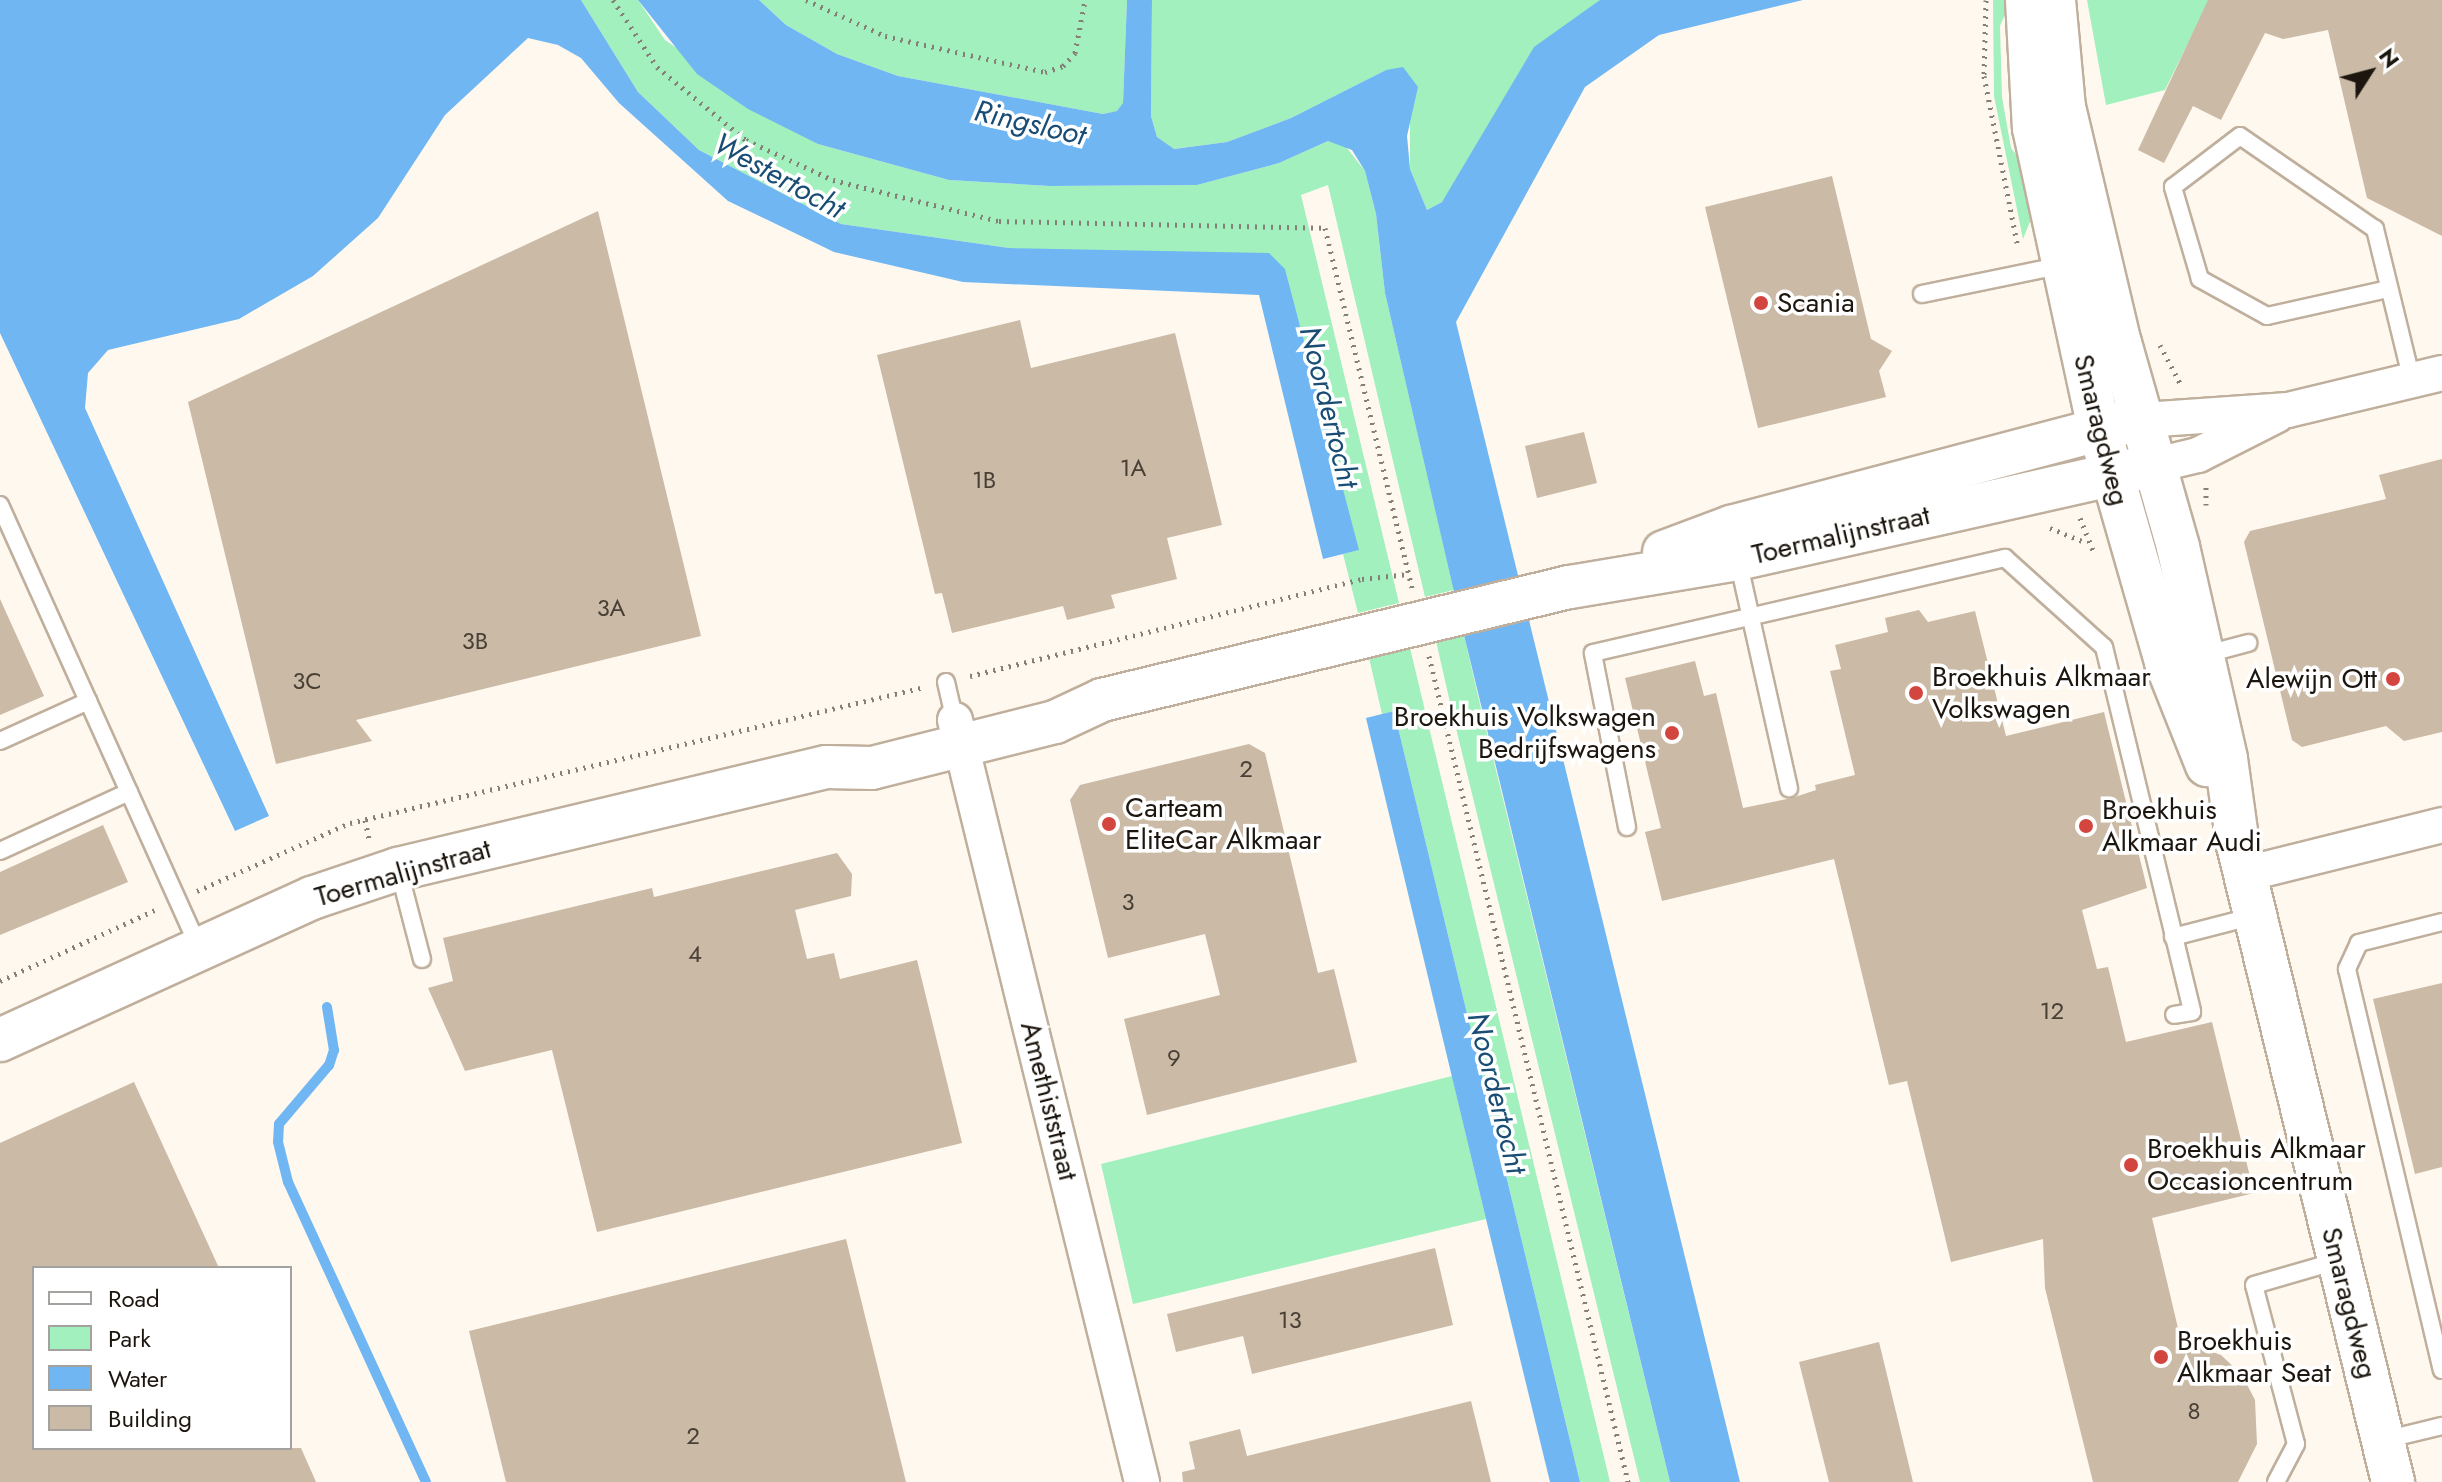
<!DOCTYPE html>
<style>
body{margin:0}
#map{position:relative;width:2442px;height:1482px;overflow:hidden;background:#fff8ef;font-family:Jost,sans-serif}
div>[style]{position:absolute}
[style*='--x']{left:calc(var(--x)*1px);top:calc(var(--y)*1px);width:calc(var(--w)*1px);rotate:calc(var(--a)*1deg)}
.green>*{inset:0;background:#a1f0be}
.water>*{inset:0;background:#6fb6f2}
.stream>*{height:10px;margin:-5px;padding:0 5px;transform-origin:5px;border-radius:5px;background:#6fb6f2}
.building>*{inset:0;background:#cabaa6}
.path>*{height:5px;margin-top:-2.5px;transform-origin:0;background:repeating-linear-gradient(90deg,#867f77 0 2px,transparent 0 8px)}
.roads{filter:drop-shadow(2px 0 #bfaf9c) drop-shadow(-2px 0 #bfaf9c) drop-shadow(0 2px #bfaf9c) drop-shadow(0 -2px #bfaf9c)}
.service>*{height:16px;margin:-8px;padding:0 8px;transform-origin:8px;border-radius:8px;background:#fff}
.minor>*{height:34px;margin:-17px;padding:0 17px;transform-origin:17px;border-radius:17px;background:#fff}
.tertiary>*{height:42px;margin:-21px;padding:0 21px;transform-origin:21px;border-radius:21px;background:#fff}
.dots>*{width:22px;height:22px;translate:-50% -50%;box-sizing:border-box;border:4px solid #fff;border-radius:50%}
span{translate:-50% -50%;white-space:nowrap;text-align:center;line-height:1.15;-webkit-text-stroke:7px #fff;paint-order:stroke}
.number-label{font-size:24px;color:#483f35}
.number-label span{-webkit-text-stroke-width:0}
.poi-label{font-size:28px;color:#1c160f}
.left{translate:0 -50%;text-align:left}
.right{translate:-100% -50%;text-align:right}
.street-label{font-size:28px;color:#1c160f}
.water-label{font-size:30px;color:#1a4d75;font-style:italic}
.legend{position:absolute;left:32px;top:1266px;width:260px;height:184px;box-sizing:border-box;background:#fff;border:2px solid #a4a29f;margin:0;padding:10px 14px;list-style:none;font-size:24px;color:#1c160f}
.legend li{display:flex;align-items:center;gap:16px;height:40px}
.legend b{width:40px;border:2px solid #a4a29f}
.north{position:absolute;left:2330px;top:32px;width:80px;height:80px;-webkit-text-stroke:6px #fff;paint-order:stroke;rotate:54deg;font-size:22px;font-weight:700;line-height:32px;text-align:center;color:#1c160f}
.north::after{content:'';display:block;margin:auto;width:28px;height:36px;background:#1c160f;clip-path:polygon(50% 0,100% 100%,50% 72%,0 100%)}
</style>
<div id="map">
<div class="green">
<i style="clip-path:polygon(581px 0,638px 0,665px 40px,818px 144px,949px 180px,1050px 186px,1197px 185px,1279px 163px,1328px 141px,1343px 143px,1365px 171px,1376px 214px,1385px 293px,1454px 590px,1425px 597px,1328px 185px,1301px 195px,1399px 603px,1358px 613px,1343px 554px,1358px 550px,1285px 270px,1009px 248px,841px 224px,699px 150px,638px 92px)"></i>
<i style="clip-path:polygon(759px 0,1127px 0,1123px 103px,1118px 111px,1103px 114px,898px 76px,837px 54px,786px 25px)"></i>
<i style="clip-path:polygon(1152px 0,1600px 0,1442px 202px,1427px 210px,1410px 169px,1410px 120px,1386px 70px,1291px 118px,1227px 142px,1173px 149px,1157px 137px,1151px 116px)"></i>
<i style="clip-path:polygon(1993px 0,2011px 0,2000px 26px,2002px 97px,2011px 148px,2030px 173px,2035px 209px,2023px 239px,1994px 96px)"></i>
<i style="clip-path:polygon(2087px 0,2209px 0,2165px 90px,2106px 105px)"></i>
<i style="clip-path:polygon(1464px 635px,1482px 713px,1670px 1482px,1640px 1482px,1454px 720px,1436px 641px)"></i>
<i style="clip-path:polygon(1410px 648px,1610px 1482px,1580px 1482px,1394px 711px,1382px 714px,1369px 658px)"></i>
<i style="clip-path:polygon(1452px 1076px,1486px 1219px,1133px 1304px,1101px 1164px)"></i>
</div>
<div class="water">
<i style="clip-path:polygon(0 0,581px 0,638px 92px,699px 150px,841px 224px,1009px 248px,1269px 253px,1285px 269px,1359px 550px,1323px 559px,1259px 295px,963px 282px,834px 252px,728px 201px,619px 103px,581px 58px,558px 45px,528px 38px,445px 115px,378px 218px,313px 276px,239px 319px,108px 350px,88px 373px,85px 408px,269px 816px,235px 831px,0 333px)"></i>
<i style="clip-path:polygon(638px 0,759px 0,786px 25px,837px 54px,898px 76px,1103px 114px,1117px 111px,1123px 103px,1127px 0,1152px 0,1151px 116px,1157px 137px,1174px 149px,1227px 142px,1291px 118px,1386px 70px,1403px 67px,1418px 87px,1407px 136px,1410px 169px,1427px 210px,1442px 202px,1534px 47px,1600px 0,1803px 0,1659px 35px,1585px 87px,1456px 322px,1740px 1482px,1670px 1482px,1464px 635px,1385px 293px,1376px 214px,1365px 171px,1352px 150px,1328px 141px,1279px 163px,1197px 185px,1050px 186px,949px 180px,818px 144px,748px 109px,697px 74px)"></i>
<i style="clip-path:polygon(1394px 711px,1580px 1482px,1550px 1482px,1486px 1219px,1366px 718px)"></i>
</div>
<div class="stream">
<i style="--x:327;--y:1007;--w:44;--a:80.8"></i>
<i style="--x:334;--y:1050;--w:16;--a:108"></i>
<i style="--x:329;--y:1065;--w:77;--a:130.3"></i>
<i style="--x:279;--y:1124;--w:18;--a:93"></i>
<i style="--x:278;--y:1142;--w:41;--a:76"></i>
<i style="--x:288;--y:1182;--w:330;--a:65.3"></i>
</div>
<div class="building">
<i style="clip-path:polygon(2208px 0,2442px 0,2442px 236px,2367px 198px,2328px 30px,2283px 39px,2265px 33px,2221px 120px,2193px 106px,2164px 163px,2138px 150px)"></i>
<i style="clip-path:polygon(1832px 176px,1871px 339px,1892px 351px,1879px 371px,1886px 397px,1758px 428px,1705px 207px)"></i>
<i style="clip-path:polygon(598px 211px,701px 636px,356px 720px,372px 741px,276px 764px,188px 402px)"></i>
<i style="clip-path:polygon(1020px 320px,1031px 368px,1175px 333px,1222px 525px,1167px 538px,1177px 579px,1111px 595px,1115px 608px,1067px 620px,1063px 606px,952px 633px,942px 593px,935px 594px,877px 355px)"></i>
<i style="clip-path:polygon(1584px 432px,1597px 483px,1537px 498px,1525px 446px)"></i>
<i style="clip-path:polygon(2442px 459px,2442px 732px,2404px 741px,2386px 726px,2302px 747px,2292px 740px,2244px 542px,2250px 531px,2386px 499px,2379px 475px)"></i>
<i style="clip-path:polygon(0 599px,44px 696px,0 715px)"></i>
<i style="clip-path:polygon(1919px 610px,1928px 622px,1975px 611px,2006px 736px,2104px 712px,2147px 888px,2082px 910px,2097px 969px,2108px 967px,2126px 1042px,2212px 1022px,2254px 1193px,2152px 1218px,2181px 1341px,2221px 1355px,2242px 1375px,2255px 1400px,2257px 1444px,2238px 1482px,2093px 1482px,2045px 1288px,2043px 1239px,1951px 1262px,1907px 1081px,1889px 1085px,1834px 859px,1662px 901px,1645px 832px,1661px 828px,1625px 678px,1695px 661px,1704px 696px,1716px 693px,1743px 808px,1792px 798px,1816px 790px,1815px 785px,1855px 775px,1830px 671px,1841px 669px,1835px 645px,1888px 632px,1885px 618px)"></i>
<i style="clip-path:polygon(1249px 744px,1265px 753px,1318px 973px,1334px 969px,1357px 1062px,1147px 1115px,1124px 1019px,1220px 995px,1205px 934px,1108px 958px,1070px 800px,1080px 785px)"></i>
<i style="clip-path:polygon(103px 825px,128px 882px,0 935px,0 872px)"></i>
<i style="clip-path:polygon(837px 853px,852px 874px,851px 896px,795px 910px,807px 959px,834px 953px,840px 979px,917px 960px,962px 1143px,597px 1232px,552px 1050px,465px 1071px,428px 988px,453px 981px,443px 938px,652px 888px,654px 897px)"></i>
<i style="clip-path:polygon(2442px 983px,2442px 1167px,2415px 1174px,2373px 999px)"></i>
<i style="clip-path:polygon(134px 1082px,219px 1268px,34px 1268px,34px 1448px,301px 1448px,316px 1482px,0 1482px,0 1143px)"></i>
<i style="clip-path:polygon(846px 1239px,906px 1482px,506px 1482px,469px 1331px)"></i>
<i style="clip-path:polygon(1435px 1248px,1453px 1325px,1252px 1374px,1243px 1336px,1176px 1352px,1167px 1314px)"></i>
<i style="clip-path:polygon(1879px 1342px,1913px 1482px,1829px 1482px,1799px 1362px)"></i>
<i style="clip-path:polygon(1471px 1401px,1491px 1482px,1183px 1482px,1182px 1472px,1195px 1469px,1189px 1442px,1240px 1429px,1247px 1456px)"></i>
</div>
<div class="path">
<i style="--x:613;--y:0;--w:80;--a:56.7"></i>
<i style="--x:657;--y:67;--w:115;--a:39.4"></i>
<i style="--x:746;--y:140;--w:96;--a:24.7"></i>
<i style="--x:833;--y:180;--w:171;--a:13.9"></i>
<i style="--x:999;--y:221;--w:326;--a:1.2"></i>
<i style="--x:1325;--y:228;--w:370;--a:76.4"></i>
<i style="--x:806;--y:0;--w:87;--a:24.5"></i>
<i style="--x:885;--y:36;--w:164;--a:12.7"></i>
<i style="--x:1045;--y:72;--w:19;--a:-18"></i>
<i style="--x:1063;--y:66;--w:18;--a:-47"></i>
<i style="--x:1075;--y:53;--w:54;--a:-79.3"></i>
<i style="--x:1986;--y:0;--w:76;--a:91.5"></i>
<i style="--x:1984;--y:76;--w:170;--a:78.8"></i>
<i style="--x:2160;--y:345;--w:45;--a:62.3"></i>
<i style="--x:2206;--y:505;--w:22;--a:-90"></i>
<i style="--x:2080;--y:518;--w:38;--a:68"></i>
<i style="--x:2050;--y:528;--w:38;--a:22"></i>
<i style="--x:1429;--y:656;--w:850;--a:76.45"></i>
<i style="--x:970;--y:676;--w:404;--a:-13.9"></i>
<i style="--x:1362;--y:579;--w:46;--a:-6.2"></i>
<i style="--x:365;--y:820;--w:19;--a:78"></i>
<i style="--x:197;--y:891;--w:167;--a:-24"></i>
<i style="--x:350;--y:823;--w:591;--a:-13.31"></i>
<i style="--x:0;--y:981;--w:170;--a:-24.6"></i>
</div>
<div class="roads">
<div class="service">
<i style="--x:2388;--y:289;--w:124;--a:167.4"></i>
<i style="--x:2267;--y:316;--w:77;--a:-151.1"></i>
<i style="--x:2200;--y:279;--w:96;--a:-106.4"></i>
<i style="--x:2173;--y:187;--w:84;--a:-37.3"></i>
<i style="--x:2240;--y:136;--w:164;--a:34.6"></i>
<i style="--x:2375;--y:229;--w:156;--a:76.3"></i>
<i style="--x:1922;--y:294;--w:144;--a:-11.6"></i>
<i style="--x:0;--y:505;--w:486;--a:65.8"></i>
<i style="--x:1738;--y:560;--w:234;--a:77.4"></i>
<i style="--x:2203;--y:655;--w:47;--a:-14.9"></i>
<i style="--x:946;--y:682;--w:39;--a:77"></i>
<i style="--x:0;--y:741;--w:97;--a:-24.4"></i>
<i style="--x:1627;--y:827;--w:177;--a:-101.1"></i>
<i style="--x:1593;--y:653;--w:423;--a:-13"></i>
<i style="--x:2005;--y:558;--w:133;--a:42"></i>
<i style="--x:2104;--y:647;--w:375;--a:76.4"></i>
<i style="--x:2192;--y:1012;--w:18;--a:171"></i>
<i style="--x:0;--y:851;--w:142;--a:-24.6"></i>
<i style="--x:399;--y:871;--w:91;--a:75.4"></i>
<i style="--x:2442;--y:922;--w:86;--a:165.8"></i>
<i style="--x:2359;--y:943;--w:29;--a:115"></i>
<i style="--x:2347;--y:969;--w:412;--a:76.7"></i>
<i style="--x:2173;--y:937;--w:85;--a:-14.4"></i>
<i style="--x:2384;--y:1440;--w:60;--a:-13.6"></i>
<i style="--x:2276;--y:1482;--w:43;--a:-62.2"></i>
<i style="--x:2296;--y:1444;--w:164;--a:-104.8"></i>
<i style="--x:2254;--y:1285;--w:86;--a:-16.1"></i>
</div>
<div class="minor">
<i style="--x:2144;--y:420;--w:144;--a:-4"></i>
<i style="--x:2288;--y:410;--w:158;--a:-13.5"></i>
<i style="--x:2156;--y:465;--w:43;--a:-13.4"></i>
<i style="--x:2198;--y:455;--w:89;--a:-26.9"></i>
<i style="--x:955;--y:720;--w:785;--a:76.21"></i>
<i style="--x:2246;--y:874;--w:202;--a:-14"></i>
</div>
<div class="tertiary">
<i style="--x:2027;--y:0;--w:128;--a:86.9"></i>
<i style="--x:2034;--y:128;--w:307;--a:77.8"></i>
<i style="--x:2099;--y:428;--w:243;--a:74"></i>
<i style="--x:2166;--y:662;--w:111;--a:68.3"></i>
<i style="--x:2054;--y:0;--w:107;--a:84.7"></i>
<i style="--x:2064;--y:107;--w:243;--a:76.7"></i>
<i style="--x:2120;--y:343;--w:212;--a:74.1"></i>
<i style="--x:2178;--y:547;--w:217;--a:77.2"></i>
<i style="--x:2226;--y:759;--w:87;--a:82.1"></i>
<i style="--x:2238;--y:845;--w:656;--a:76.32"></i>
<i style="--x:1664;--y:552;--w:72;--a:-20.5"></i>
<i style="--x:1731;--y:527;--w:407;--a:-14.8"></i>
<i style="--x:0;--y:1040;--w:343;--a:-24.5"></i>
<i style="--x:312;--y:898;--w:91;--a:-18.6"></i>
<i style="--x:398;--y:869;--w:440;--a:-13.4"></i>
<i style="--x:826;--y:767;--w:46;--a:1.2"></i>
<i style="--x:872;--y:768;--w:189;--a:-14.1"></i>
<i style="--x:1055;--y:722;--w:52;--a:-25.1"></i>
<i style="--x:1102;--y:700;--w:481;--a:-13.6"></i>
<i style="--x:1570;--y:587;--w:170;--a:-9.5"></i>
<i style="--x:1738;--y:559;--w:428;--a:-12.7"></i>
</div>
</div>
<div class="dots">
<i style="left:1761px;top:303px;background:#d3453f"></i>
<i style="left:2393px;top:679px;background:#d3453f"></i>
<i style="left:1916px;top:693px;background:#d3453f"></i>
<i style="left:1672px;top:733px;background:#d3453f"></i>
<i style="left:1109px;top:824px;background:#d3453f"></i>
<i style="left:2086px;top:826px;background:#d3453f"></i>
<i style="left:2131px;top:1165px;background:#d3453f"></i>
<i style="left:2161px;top:1357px;background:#d3453f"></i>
</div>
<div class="number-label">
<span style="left:1133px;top:468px">1A</span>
<span style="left:984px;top:480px">1B</span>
<span style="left:611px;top:608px">3A</span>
<span style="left:475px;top:641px">3B</span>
<span style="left:307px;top:681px">3C</span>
<span style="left:1246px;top:769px">2</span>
<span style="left:1128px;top:902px">3</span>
<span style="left:695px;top:954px">4</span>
<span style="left:2052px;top:1011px">12</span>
<span style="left:1174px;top:1058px">9</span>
<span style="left:1290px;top:1320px">13</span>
<span style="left:2194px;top:1411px">8</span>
<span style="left:693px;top:1436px">2</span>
</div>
<div class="poi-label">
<span class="left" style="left:1777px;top:303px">Scania</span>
<span class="left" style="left:1932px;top:693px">Broekhuis Alkmaar<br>Volkswagen</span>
<span class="right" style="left:2377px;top:679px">Alewijn Ott</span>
<span class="right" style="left:1656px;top:733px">Broekhuis Volkswagen<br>Bedrijfswagens</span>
<span class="left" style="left:1125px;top:824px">Carteam<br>EliteCar Alkmaar</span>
<span class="left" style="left:2102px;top:826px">Broekhuis<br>Alkmaar Audi</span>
<span class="left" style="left:2147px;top:1165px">Broekhuis Alkmaar<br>Occasioncentrum</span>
<span class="left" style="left:2177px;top:1357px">Broekhuis<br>Alkmaar Seat</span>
</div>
<div class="street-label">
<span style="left:2101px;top:430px;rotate:76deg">Smaragdweg</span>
<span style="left:1841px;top:535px;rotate:-13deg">Toermalijnstraat</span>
<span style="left:403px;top:873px;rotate:-16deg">Toermalijnstraat</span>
<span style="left:1049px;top:1101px;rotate:76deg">Amethiststraat</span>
<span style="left:2349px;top:1303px;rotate:76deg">Smaragdweg</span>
</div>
<div class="water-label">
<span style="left:1030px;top:123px;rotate:13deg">Ringsloot</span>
<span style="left:779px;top:176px;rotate:29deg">Westertocht</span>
<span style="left:1329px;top:407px;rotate:76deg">Noordertocht</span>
<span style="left:1497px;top:1093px;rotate:76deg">Noordertocht</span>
</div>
<ul class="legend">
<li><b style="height:10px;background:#fff"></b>Road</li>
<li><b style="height:22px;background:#a1f0be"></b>Park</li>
<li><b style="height:22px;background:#6fb6f2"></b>Water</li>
<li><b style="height:22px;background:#cabaa6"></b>Building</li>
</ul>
<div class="north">N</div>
</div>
